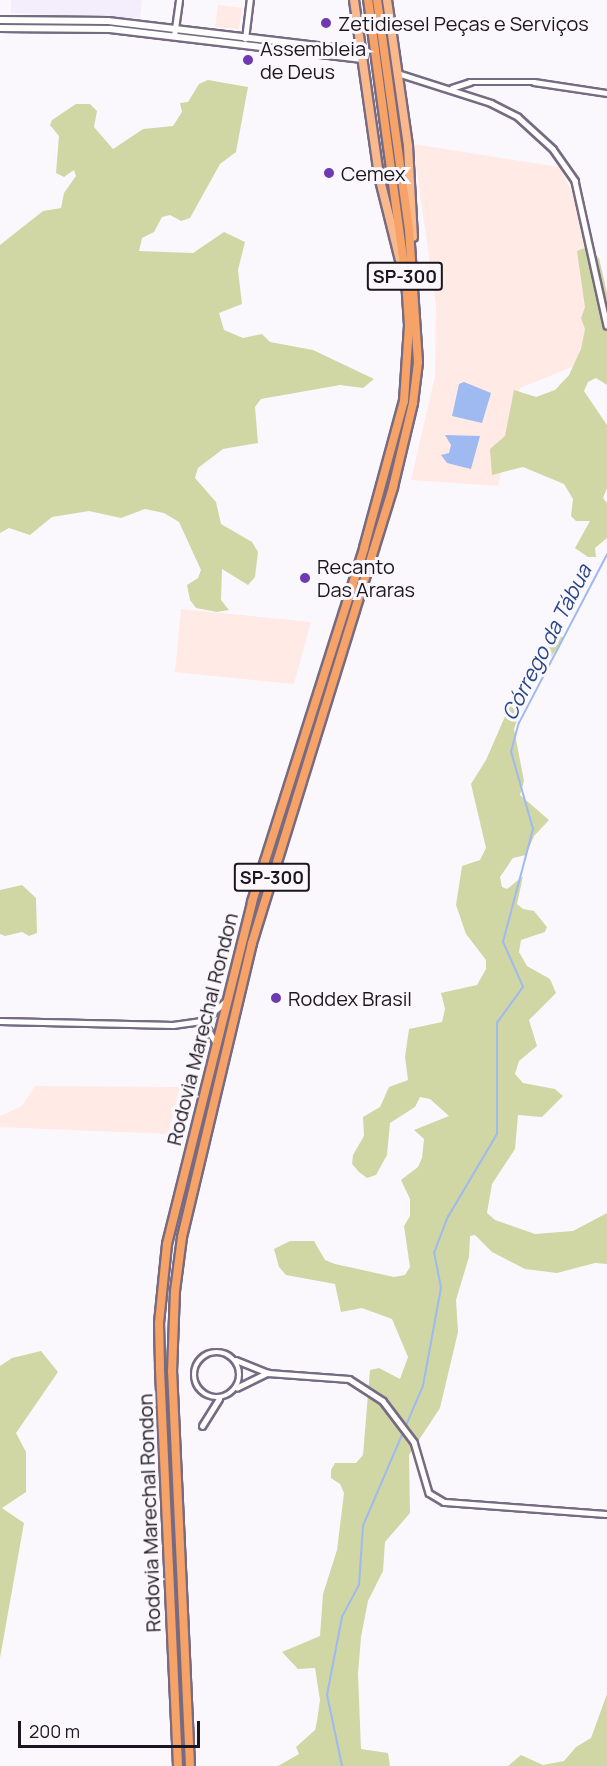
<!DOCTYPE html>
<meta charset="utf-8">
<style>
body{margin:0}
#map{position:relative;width:607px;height:1766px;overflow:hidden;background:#fbf8fd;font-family:Manrope,sans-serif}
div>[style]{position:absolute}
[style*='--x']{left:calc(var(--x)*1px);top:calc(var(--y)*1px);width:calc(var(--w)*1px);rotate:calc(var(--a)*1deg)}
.industrial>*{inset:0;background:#ffeae5}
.built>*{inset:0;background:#f4edfb}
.green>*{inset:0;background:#d1d6a5}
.water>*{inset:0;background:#9ebaf1}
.stream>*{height:1.5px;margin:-0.75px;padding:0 0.75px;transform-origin:0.75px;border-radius:0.75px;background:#9ebaf1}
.roads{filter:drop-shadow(2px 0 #776b83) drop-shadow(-2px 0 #776b83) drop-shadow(0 2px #776b83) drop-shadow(0 -2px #776b83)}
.minor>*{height:4.5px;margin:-2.25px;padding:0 2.25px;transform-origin:2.25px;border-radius:2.25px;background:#fff}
.minor>.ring{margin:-2.25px;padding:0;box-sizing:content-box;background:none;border:4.5px solid #fff;border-radius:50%}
.tertiary>*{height:6px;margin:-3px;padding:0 3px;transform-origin:3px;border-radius:3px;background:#fff}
.primary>*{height:8px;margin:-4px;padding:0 4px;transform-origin:4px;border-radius:4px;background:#f9b98d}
.trunk>*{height:8px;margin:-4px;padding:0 4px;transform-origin:4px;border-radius:4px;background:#f7a267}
.dots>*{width:16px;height:16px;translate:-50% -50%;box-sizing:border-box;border:3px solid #fbf8fd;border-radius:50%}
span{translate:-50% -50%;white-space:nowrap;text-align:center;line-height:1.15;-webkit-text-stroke:6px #fbf8fd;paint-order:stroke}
.shield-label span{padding:2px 4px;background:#fbf8fd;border:2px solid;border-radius:4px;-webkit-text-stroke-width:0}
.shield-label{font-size:18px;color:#1b161f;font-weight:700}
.poi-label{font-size:20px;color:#1b161f}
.left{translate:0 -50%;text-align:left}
.street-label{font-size:20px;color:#1b161f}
.water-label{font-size:21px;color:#294687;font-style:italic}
.scale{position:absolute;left:18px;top:1721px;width:182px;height:27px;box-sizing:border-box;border:3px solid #1b161f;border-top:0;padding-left:8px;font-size:18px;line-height:21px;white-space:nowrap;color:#1b161f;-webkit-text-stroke:4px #fbf8fd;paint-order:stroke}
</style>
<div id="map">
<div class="industrial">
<i style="clip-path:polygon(218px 5px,242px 8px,239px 29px,215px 27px)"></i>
<i style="clip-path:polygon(413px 144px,559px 167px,576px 200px,607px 353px,520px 388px,498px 486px,411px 480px,435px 376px,436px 306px)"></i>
<i style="clip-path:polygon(181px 609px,311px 622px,294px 684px,175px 672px)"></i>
<i style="clip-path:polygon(35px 1086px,180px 1087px,168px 1134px,0 1127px,0 1116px,22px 1106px)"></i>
</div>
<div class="built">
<i style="clip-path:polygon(11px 0,142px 0,140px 18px,11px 13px)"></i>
</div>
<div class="green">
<i style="clip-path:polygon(208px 80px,248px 87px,236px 152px,220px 164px,190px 218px,181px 221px,170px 215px,162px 217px,154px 232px,142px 238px,139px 251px,193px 253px,224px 232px,245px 242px,238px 270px,242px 304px,219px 313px,224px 330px,243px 338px,262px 334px,270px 342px,313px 350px,374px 379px,363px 388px,340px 385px,261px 399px,255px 407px,258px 443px,223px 449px,198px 468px,195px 478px,216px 502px,221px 524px,252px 542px,258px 552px,255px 577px,248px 585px,222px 569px,221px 600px,229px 610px,217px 612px,196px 608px,190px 600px,187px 585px,198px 578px,201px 570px,179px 522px,164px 513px,145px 509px,121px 518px,89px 511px,52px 517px,30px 535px,9px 528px,0 533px,0 245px,43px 211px,61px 208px,64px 193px,76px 176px,74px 170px,64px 177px,56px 173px,59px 136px,50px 125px,52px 120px,76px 104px,90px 104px,97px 111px,94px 127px,113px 149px,143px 129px,173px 126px,182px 112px,180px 103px,188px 102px,199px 84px)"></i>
<i style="clip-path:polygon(585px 248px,599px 258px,607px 293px,607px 385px,596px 378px,588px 382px,584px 391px,607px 425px,607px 488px,603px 498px,607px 503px,607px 538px,595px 548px,596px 557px,588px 557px,575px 548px,590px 521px,576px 521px,571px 516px,573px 499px,564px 484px,523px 467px,492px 475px,490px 449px,505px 436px,514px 390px,536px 397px,555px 390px,569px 375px,581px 349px,585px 329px,581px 318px,585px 307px,577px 251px)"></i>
<i style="clip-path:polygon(556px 634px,564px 638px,527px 692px,514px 729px,524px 781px,520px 795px,549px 820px,534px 836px,526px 855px,513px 858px,500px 877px,502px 887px,507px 889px,523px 876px,517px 904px,523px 909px,534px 911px,547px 927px,545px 932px,521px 940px,519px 952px,527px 966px,550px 979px,556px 993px,529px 1020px,537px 1046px,519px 1061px,515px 1074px,523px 1083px,555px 1089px,563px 1096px,542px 1117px,518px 1115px,515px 1149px,492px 1184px,487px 1213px,495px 1220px,535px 1234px,573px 1231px,607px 1213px,607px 1264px,595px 1263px,557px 1273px,525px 1269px,492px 1252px,475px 1235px,470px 1236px,469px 1257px,456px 1300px,458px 1332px,440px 1408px,409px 1455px,410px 1513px,385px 1542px,383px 1571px,368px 1601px,361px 1637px,358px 1674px,361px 1749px,388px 1753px,390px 1766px,278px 1766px,299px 1754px,296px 1747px,315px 1730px,317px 1721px,320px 1700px,315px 1668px,298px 1669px,282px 1652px,320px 1636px,323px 1594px,337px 1550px,344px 1493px,340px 1484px,331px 1478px,331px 1470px,335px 1463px,356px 1463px,363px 1455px,370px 1370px,379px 1368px,400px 1379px,408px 1357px,392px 1319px,362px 1308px,341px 1312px,335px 1284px,286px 1275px,279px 1267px,274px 1249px,290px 1241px,314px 1241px,325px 1260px,335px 1264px,394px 1277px,405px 1275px,410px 1267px,404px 1226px,410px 1216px,410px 1199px,401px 1180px,418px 1167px,422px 1158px,424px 1139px,414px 1130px,449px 1116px,430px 1099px,420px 1097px,415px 1107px,390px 1123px,387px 1155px,376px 1175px,367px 1178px,359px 1172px,352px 1164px,353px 1155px,364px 1136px,363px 1117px,380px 1107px,389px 1087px,408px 1080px,405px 1057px,409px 1029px,442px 1022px,445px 1009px,441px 993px,477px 985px,486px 969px,486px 960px,466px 934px,456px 905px,462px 866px,480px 860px,486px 848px,471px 784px,486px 760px,517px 689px,543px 657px,551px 636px)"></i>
<i style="clip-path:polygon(22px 885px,36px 898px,37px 933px,29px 936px,22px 932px,5px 936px,0 934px,0 890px)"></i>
<i style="clip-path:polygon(41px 1351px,58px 1372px,16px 1433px,26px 1452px,26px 1492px,2px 1508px,24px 1523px,0 1658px,0 1366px,12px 1358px)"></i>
<i style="clip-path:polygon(607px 1694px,607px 1766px,508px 1766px,521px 1755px,543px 1765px,564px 1761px,576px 1747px,591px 1738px)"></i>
</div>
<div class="water">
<i style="clip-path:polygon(464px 382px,491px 393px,482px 423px,452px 416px,459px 384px)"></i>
<i style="clip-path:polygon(445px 435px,480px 436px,471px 469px,447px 463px,441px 455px,449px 453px,451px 445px)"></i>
</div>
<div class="stream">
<i style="--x:342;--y:1766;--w:73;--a:-101.9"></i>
<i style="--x:327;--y:1695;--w:79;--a:-79.1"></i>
<i style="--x:342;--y:1617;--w:36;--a:-62"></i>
<i style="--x:359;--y:1585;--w:59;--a:-86.1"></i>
<i style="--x:363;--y:1526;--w:152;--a:-66.8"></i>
<i style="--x:423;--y:1386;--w:100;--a:-79.6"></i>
<i style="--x:441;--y:1288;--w:36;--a:-101"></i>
<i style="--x:434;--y:1253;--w:39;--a:-69"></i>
<i style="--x:448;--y:1217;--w:96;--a:-59.4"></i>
<i style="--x:497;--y:1134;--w:111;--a:-90"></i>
<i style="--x:497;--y:1023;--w:44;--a:-54.2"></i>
<i style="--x:523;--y:987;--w:49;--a:-114"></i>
<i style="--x:503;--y:942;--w:117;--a:-75.1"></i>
<i style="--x:533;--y:829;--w:80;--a:-105.9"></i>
<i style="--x:511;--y:752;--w:30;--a:-75"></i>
<i style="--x:519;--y:723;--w:190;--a:-62.4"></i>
</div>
<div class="roads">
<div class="minor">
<i style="--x:174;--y:36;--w:36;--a:-82"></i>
<i style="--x:245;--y:39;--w:39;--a:-83"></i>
<i style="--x:397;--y:73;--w:99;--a:17.7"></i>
<i style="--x:491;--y:103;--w:30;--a:27"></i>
<i style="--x:518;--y:117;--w:47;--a:42.4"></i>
<i style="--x:553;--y:149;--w:39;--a:55"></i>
<i style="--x:575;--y:181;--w:148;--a:77.5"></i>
<i style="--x:452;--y:88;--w:19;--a:-18"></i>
<i style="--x:470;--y:82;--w:64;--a:0"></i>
<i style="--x:534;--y:82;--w:74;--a:8.6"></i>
<i style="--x:0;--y:1021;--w:173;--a:1.3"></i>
<i style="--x:173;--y:1025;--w:30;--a:-8"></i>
<i style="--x:203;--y:1021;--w:30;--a:-41"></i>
<i style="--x:203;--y:1021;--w:23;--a:59"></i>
<i class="ring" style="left:194px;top:1352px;width:41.5px;height:41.5px"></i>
<i style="--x:236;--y:1360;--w:35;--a:22"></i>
<i style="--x:268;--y:1373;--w:34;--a:154"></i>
<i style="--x:268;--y:1373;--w:81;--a:4.2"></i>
<i style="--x:349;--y:1379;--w:40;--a:32.9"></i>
<i style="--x:383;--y:1401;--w:51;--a:52.9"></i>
<i style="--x:414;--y:1442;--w:53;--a:73.6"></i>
<i style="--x:429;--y:1493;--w:17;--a:31"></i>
<i style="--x:444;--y:1502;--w:163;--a:4.2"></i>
<i style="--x:202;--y:1426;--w:32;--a:-58"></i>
</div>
<div class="tertiary">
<i style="--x:0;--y:20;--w:108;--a:0.5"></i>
<i style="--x:108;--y:21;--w:255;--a:6.8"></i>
<i style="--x:0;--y:28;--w:110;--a:0.5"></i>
<i style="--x:110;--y:29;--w:254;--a:6.8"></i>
</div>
<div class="primary">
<i style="--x:354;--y:0;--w:178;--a:81.9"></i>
<i style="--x:379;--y:176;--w:91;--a:76"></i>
<i style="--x:387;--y:0;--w:148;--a:81.8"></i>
<i style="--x:408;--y:146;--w:91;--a:86.9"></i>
</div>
<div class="trunk">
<i style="--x:178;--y:1766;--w:400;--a:-92.6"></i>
<i style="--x:160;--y:1366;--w:43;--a:-91.3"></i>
<i style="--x:159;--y:1323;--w:79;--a:-84.2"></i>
<i style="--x:167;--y:1244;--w:352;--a:-76"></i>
<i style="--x:252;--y:902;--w:371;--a:-72.4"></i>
<i style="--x:364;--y:548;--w:152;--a:-74.8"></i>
<i style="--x:404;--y:401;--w:76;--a:-86.2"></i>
<i style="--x:409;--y:325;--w:45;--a:-93.8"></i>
<i style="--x:406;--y:280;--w:283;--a:-97.7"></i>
<i style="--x:190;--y:1766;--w:394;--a:-92.6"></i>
<i style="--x:172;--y:1372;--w:81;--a:-87.9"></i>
<i style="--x:175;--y:1291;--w:54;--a:-82.6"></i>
<i style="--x:182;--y:1237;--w:302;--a:-76.6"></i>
<i style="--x:252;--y:943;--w:477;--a:-72.8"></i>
<i style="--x:393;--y:487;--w:86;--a:-76.6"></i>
<i style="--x:413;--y:403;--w:41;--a:-83"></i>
<i style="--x:418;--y:362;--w:132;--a:-93.9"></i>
<i style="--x:409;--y:230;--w:232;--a:-97.9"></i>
</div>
</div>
<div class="dots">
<i style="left:326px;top:23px;background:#6d3ab1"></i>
<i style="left:248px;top:60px;background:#6d3ab1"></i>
<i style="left:329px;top:173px;background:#6d3ab1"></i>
<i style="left:305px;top:578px;background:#6d3ab1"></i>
<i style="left:276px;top:998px;background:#6d3ab1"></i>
</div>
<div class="shield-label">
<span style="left:405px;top:276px">SP-300</span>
<span style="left:272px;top:877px">SP-300</span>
</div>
<div class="poi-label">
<span class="left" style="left:338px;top:23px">Zetidiesel Peças e Serviços</span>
<span class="left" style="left:260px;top:60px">Assembleia<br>de Deus</span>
<span class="left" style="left:341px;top:173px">Cemex</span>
<span class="left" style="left:317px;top:578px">Recanto<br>Das Araras</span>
<span class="left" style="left:288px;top:998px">Roddex Brasil</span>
</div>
<div class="street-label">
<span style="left:202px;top:1029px;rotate:-76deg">Rodovia Marechal Rondon</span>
<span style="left:149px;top:1513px;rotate:-92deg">Rodovia Marechal Rondon</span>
</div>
<div class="water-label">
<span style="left:546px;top:642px;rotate:-63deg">Córrego da Tábua</span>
</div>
<div class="scale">200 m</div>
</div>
